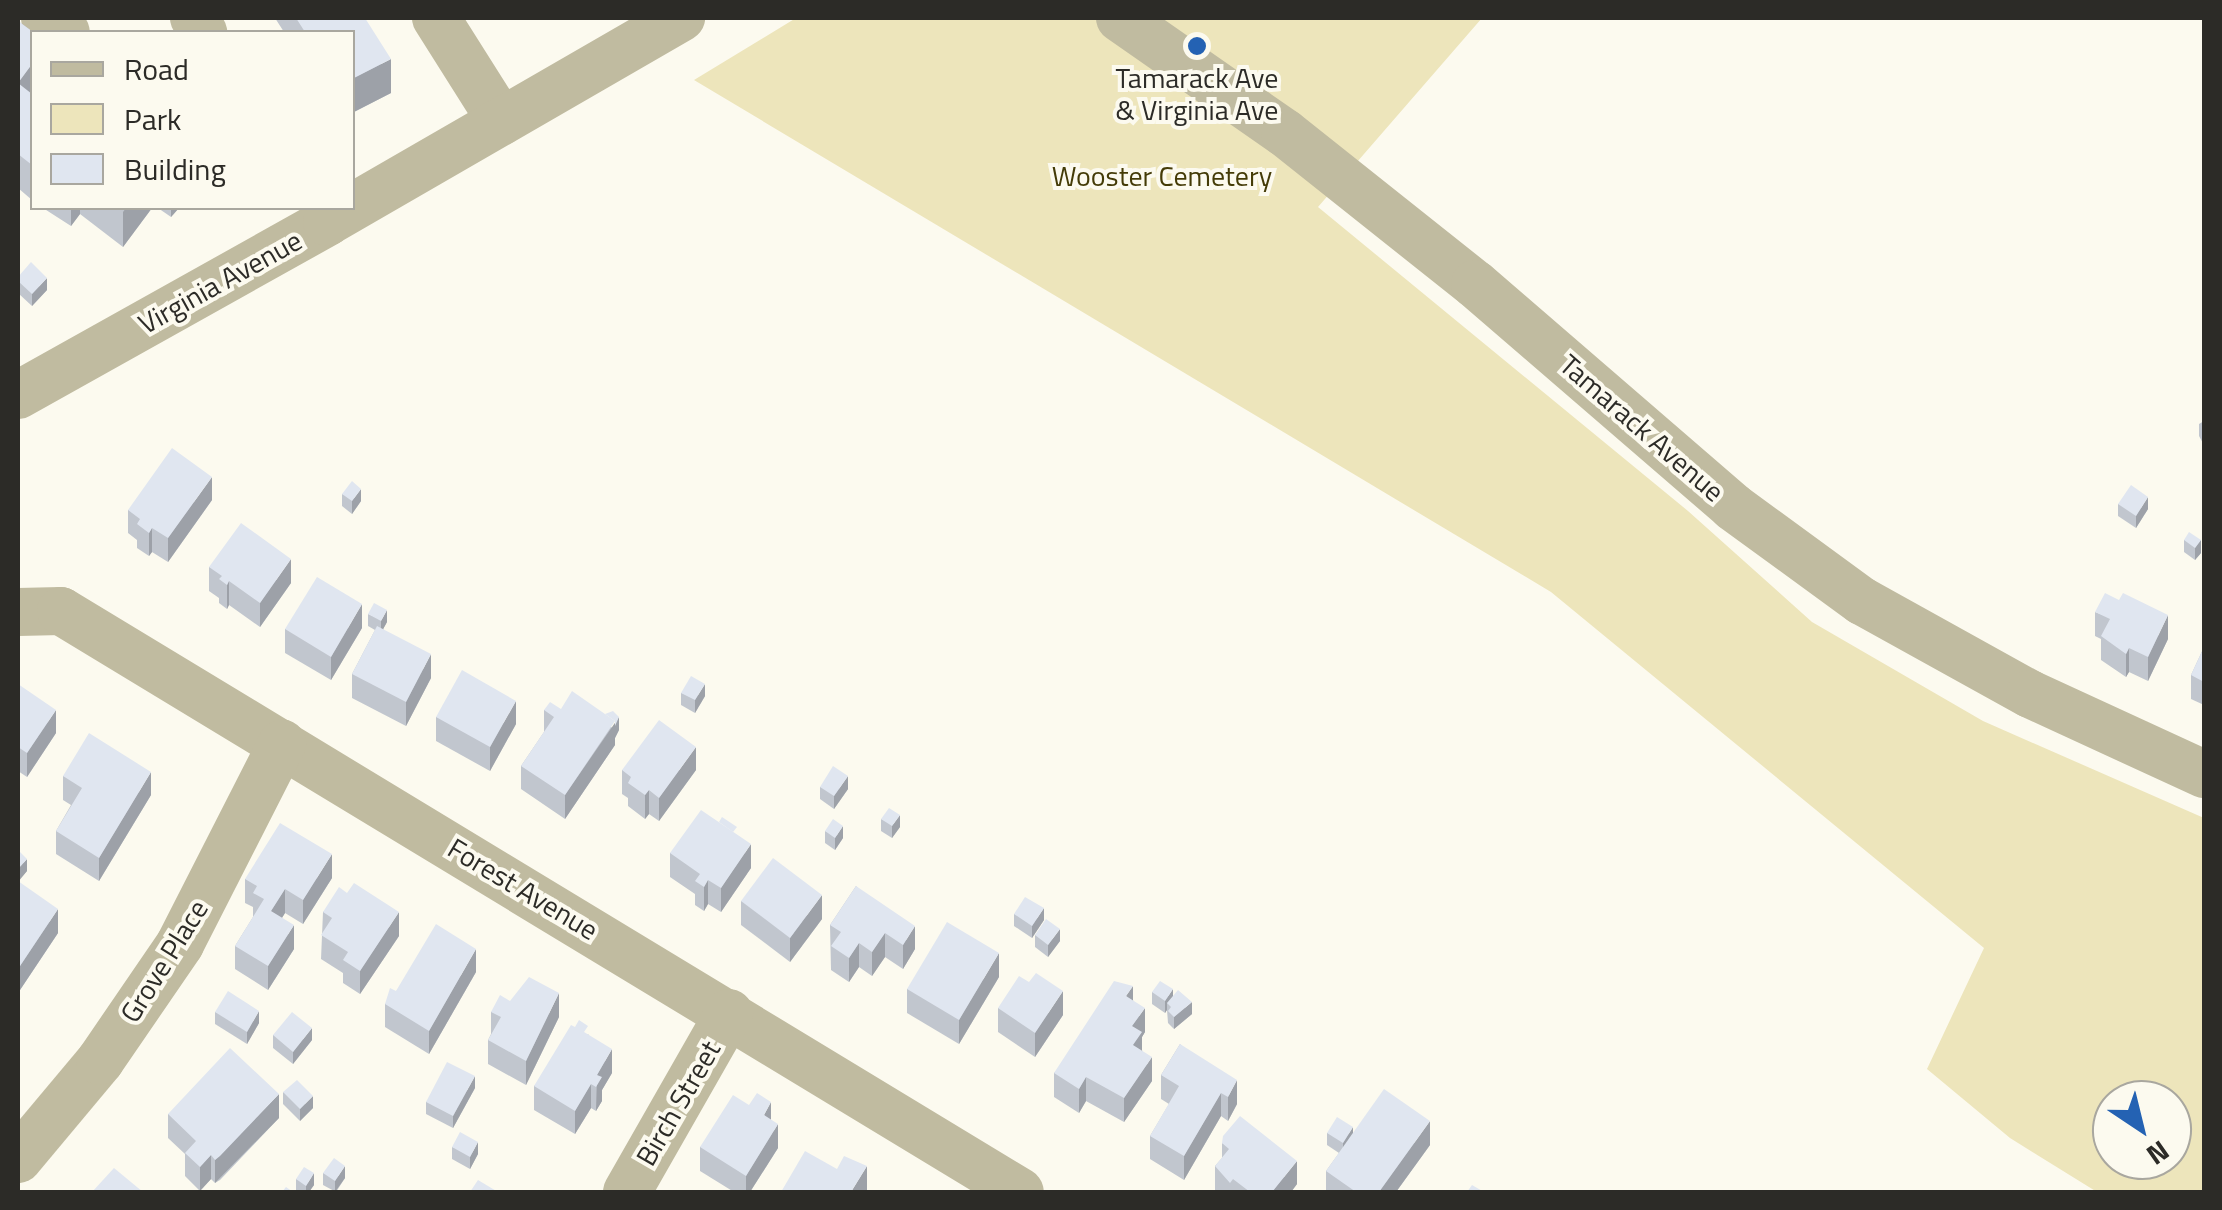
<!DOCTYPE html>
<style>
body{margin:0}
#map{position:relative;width:2222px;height:1210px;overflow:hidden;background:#fcfaef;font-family:"Titillium Web",sans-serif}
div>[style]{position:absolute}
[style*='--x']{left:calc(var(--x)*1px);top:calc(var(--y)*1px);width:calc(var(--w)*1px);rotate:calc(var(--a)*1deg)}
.green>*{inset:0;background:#ede5bb}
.minor>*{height:48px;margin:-24px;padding:0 24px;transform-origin:24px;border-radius:24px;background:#c0bba0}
.wall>*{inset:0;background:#c1c6ce}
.shaded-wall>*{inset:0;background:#9da1a8}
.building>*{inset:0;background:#e0e6f0}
.dots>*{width:28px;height:28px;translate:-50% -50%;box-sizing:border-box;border:5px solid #fcfaef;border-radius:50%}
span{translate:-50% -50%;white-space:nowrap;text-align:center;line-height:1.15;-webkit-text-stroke:8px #fcfaef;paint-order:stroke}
.poi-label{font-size:28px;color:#2c2b27}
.park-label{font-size:28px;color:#443b07}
.street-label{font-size:28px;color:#2c2b27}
.frame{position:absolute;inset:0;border:20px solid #2c2b27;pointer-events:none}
.legend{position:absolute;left:30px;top:30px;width:325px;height:180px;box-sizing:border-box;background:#fcfaef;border:2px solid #a9a79f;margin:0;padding:12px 18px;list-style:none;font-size:30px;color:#2c2b27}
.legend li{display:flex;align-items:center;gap:20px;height:50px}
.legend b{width:50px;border:2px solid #a9a79f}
.north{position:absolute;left:2092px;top:1080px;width:100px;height:100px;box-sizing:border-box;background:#fcfaef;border:2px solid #a9a79f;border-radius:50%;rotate:145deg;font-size:28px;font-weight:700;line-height:40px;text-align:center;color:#2c2b27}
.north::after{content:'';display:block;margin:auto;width:35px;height:45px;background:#2462b3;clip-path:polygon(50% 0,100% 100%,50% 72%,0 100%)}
</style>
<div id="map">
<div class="green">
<i style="clip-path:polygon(evenodd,796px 18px,1482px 18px,1318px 207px,1688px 511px,1812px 622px,1983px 721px,2204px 818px,2204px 1192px,2097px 1192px,2010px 1138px,1927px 1069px,1984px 948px,1551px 592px,694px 80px,796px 18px,2112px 1100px,2172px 1100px,2172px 1160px,2112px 1160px,2112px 1100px)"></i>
</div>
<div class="minor">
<i style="--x:45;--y:18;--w:25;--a:34"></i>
<i style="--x:194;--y:18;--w:17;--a:57"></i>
<i style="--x:436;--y:18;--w:122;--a:57.7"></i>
<i style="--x:1120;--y:18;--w:201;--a:34.9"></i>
<i style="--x:1285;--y:133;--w:243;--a:38.5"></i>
<i style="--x:1475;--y:284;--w:341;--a:40.8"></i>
<i style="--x:1733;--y:507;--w:160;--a:36.1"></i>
<i style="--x:1862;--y:601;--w:192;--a:29"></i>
<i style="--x:2030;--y:694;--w:192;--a:24.7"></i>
<i style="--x:18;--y:395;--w:354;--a:-29.2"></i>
<i style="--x:327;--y:222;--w:409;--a:-30"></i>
<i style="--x:18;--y:612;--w:43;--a:-1.3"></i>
<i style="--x:61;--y:611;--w:1121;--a:31.21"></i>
<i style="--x:18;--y:1159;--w:128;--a:-50.1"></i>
<i style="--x:100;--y:1061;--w:142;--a:-55.6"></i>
<i style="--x:180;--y:944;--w:225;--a:-63"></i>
<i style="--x:627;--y:1192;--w:206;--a:-60.3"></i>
</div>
<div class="wall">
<i style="clip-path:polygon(275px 18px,365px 18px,391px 93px,352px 113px,352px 32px,284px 32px)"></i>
<i style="clip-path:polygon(18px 21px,33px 32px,32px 200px,18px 188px)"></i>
<i style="clip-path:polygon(43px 208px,152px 208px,123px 247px,80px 214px,71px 226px)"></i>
<i style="clip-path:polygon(158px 208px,179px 208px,171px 217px)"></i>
<i style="clip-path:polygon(18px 277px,47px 290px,32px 306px,18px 293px)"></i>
<i style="clip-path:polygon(2204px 421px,2204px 445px,2199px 436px,2199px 424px)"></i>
<i style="clip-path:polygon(342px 494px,361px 501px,352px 514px,342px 506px)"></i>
<i style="clip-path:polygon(212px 500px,168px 562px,152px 552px,149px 556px,137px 548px,137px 540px,128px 533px,128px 510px)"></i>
<i style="clip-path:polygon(2118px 504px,2148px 509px,2136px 528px,2118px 516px)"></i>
<i style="clip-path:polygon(2184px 540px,2201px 540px,2201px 553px,2195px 560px,2184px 552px)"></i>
<i style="clip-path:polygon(209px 567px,291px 583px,260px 627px,229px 605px,227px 609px,219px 603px,219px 598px,209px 591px)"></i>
<i style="clip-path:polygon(2095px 612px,2168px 639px,2148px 681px,2129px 672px,2126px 677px,2101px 660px,2101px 639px,2095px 636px)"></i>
<i style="clip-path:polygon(368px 614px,387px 622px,383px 629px,431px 678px,406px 726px,352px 698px,352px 674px,375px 630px,368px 626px)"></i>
<i style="clip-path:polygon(362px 628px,331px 680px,285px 653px,285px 629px)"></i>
<i style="clip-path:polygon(2204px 647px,2204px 705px,2191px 699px,2191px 675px)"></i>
<i style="clip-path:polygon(18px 684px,56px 733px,27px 777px,18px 771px)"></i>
<i style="clip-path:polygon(681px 693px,705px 696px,695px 713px,681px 705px)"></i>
<i style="clip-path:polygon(561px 709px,619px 730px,615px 738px,615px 745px,565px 819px,521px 789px,521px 766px,544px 732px,544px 710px)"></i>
<i style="clip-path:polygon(436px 717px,516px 724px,490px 771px,436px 741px)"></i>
<i style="clip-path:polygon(622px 770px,696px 770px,659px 821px,649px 814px,645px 819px,628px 806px,628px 798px,622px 794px)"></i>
<i style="clip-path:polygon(63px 776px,151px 795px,99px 881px,56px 854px,56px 831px,71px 805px,63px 800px)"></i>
<i style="clip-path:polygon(820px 787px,848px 789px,834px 809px,820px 799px)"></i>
<i style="clip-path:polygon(881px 819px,900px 827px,892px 838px,881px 831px)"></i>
<i style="clip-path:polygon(825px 831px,843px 838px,835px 850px,825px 843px)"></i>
<i style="clip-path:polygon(737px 835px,751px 868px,721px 912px,708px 904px,704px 911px,695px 905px,695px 894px,670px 877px,670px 853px)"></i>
<i style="clip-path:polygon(18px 850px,27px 871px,18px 881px,58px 933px,20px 990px,18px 987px)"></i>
<i style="clip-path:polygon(332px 878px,303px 924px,285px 913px,282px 918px,294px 949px,268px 990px,235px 969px,235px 946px,253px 917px,253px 907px,245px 903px,245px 879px)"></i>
<i style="clip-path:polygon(856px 886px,915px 949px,903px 969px,885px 957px,872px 976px,859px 967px,849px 982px,831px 970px,830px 925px)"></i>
<i style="clip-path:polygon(347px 893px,399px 936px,360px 994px,343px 983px,343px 973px,321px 959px,323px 912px)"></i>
<i style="clip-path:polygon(741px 901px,822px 919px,790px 962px,741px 925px)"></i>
<i style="clip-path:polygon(1014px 914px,1044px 920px,1032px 938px,1014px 926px)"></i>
<i style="clip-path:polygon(1035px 935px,1060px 941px,1048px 957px,1035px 947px)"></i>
<i style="clip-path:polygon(476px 972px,429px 1054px,385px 1027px,385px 1004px,396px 991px)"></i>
<i style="clip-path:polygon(999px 977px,959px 1044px,907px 1013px,907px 989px)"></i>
<i style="clip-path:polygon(1152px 992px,1173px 997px,1192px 1014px,1174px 1029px,1168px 1023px,1167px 1010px,1165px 1013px,1152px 1004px)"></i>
<i style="clip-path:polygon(1133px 1000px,1145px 1032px,1142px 1037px,1142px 1050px,1152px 1081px,1124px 1122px,1086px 1101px,1079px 1113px,1054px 1097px,1054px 1073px)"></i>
<i style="clip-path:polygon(510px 1001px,559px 1017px,526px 1085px,488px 1064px,488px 1040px,491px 1034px,491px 1012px)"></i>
<i style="clip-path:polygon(998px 1008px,1063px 1015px,1035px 1057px,998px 1032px)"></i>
<i style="clip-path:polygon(215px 1012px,259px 1023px,247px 1044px,215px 1024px)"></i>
<i style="clip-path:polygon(588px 1034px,612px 1073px,602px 1090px,602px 1101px,596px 1111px,591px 1108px,575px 1134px,534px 1110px,534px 1086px)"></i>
<i style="clip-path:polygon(273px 1035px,312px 1040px,293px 1064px,273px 1048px)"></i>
<i style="clip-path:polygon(1180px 1044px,1237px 1104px,1228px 1121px,1221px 1116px,1184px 1180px,1150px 1159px,1150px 1136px,1169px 1104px,1161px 1099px,1161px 1075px)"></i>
<i style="clip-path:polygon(475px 1088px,453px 1128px,426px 1114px,426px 1102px)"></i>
<i style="clip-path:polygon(283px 1092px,313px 1108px,300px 1121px,283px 1104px)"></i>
<i style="clip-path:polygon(168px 1114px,279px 1118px,220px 1180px,215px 1183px,211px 1179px,200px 1191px,185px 1176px,185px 1154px,168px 1138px)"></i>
<i style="clip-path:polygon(771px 1120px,778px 1148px,750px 1192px,734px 1192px,700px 1171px,700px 1147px)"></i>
<i style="clip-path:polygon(1327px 1133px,1353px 1134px,1430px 1145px,1396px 1192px,1326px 1192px,1326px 1171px,1339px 1153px,1327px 1145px)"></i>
<i style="clip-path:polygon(1222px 1143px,1297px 1184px,1291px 1192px,1218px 1192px,1215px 1190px,1215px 1166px,1222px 1158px)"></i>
<i style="clip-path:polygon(452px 1147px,478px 1154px,470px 1169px,452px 1159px)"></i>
<i style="clip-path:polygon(323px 1173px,345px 1178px,336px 1192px,323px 1185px)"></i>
<i style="clip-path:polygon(296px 1179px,314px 1185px,309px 1192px,298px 1192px,296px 1191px)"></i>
</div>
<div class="shaded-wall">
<i style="clip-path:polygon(391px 59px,391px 93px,352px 113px,352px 79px)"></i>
<i style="clip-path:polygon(32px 64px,32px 98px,18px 83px)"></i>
<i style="clip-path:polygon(71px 208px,80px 208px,80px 214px,71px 226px)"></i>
<i style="clip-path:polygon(126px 208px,152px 208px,123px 247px,123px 212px)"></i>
<i style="clip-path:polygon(171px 208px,179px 208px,171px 217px)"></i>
<i style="clip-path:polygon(47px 278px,47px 290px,32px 306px,32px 294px)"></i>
<i style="clip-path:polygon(212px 477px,212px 500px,168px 562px,168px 538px)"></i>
<i style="clip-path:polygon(361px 489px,361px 501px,352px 514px,352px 501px)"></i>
<i style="clip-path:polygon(2148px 497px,2148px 509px,2136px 528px,2136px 516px)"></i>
<i style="clip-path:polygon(152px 528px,152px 552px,149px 556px,149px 533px)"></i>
<i style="clip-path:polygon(2201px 540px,2201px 553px,2195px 560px,2195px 548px)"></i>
<i style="clip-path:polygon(291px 559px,291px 583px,260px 627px,260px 603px)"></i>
<i style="clip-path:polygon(229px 581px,229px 605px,227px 609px,227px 585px)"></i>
<i style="clip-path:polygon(362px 604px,362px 628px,331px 680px,331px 657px)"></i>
<i style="clip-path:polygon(387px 610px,387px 622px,381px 633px,381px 621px)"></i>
<i style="clip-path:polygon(2168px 615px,2168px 639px,2148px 681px,2148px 657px)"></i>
<i style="clip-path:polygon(2129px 648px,2129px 672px,2126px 677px,2126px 654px)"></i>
<i style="clip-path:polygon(431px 654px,431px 678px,406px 726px,406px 702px)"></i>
<i style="clip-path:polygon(705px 684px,705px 696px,695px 713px,695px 700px)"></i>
<i style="clip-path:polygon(516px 701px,516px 724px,490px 771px,490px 747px)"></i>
<i style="clip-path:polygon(56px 710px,56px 733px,27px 777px,27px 753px)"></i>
<i style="clip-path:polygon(619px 717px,619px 730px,615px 738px,615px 745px,565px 819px,565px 795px)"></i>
<i style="clip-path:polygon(696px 747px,696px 770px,659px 821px,659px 798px)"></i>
<i style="clip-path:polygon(151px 772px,151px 795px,99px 881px,99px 858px)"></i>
<i style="clip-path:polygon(848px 776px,848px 789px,834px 809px,834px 796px)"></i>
<i style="clip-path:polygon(649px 790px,649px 814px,645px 819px,645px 795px)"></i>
<i style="clip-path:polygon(900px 815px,900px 827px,892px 838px,892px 826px)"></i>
<i style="clip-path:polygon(843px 826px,843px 838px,835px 850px,835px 838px)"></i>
<i style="clip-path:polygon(751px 844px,751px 868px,721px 912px,721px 888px)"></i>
<i style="clip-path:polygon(332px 854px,332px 878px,303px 924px,303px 900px)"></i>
<i style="clip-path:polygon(27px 859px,27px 871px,18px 882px,18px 869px)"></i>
<i style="clip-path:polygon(708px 880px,708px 904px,704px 911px,704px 887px)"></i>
<i style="clip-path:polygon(285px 889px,285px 913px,271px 935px,271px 911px)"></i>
<i style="clip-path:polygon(822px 895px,822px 919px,790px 962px,790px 938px)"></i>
<i style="clip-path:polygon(1044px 908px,1044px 920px,1032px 938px,1032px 926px)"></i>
<i style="clip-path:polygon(58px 909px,58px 933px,20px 990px,20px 966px)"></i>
<i style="clip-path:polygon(399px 912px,399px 936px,360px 994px,360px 971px)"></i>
<i style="clip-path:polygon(294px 925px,294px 949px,268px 990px,268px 966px)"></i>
<i style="clip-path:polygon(915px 926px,915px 949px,903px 969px,903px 945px)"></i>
<i style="clip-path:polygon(1060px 929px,1060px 941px,1048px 957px,1048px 945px)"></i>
<i style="clip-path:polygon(885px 933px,885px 957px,872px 976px,872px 952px)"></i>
<i style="clip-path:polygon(859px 943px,859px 967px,849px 982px,849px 958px)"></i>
<i style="clip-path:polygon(476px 949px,476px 972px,429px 1054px,429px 1031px)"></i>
<i style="clip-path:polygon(999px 953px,999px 977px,959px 1044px,959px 1020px)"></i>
<i style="clip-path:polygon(1133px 986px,1133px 1010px,1126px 996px)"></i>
<i style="clip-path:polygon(1173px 989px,1173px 1001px,1167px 1003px,1167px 1010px,1165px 1013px,1165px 1001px)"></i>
<i style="clip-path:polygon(1063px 991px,1063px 1015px,1035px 1057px,1035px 1033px)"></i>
<i style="clip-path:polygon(559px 993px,559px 1017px,526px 1085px,526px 1061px)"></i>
<i style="clip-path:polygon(1192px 1002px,1192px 1014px,1174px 1029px,1174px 1017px)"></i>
<i style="clip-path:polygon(1145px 1008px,1145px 1032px,1142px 1037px,1142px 1056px,1133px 1068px,1132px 1026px)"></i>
<i style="clip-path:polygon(259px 1011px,259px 1023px,247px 1044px,247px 1032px)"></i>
<i style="clip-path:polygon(312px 1028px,312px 1040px,293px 1064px,293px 1052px)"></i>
<i style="clip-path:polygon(612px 1049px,612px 1073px,602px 1090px,602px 1101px,596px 1111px,597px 1075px)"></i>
<i style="clip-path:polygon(1152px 1057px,1152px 1081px,1124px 1122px,1124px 1098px)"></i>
<i style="clip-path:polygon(475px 1076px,475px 1088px,453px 1128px,453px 1116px)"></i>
<i style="clip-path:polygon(1086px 1077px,1086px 1101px,1079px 1113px,1079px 1089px)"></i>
<i style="clip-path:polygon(1237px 1080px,1237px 1104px,1228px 1121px,1228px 1097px)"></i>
<i style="clip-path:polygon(591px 1084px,591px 1108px,575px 1134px,575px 1111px)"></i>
<i style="clip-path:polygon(1221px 1093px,1221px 1116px,1184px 1180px,1184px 1156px)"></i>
<i style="clip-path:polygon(279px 1094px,279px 1118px,215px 1183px,215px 1160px)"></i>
<i style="clip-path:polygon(313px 1096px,313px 1108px,300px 1121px,300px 1109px)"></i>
<i style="clip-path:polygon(771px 1102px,771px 1126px,764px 1115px)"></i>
<i style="clip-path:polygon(1430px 1121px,1430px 1145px,1396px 1192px,1379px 1192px)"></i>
<i style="clip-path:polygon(778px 1124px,778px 1148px,750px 1192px,746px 1192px,746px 1176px)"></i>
<i style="clip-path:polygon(1353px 1127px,1353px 1139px,1343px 1155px,1343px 1143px)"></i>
<i style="clip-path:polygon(478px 1142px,478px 1154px,470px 1169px,470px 1157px)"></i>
<i style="clip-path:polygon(211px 1155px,211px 1179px,200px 1191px,200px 1167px)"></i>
<i style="clip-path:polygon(1297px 1161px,1297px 1184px,1291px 1192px,1272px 1192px)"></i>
<i style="clip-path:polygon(345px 1166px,345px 1178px,335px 1192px,335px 1181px)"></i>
<i style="clip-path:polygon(867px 1166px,867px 1190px,865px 1192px,851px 1192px)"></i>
<i style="clip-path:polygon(314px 1173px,314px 1185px,309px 1192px,306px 1192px,306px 1186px)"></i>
</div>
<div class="building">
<i style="clip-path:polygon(296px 18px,365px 18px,391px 59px,352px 79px,352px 32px,305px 32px)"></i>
<i style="clip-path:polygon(18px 21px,33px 32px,32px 64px,18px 83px,32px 94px,32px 165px,18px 154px)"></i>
<i style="clip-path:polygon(31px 262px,47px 278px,32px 294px,18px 281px,18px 277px)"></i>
<i style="clip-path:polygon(172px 448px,212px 477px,168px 538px,152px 528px,149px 533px,137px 524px,140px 519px,128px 510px)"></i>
<i style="clip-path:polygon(352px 481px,361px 489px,352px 501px,342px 494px)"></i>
<i style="clip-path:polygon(2131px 485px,2148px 497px,2136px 516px,2118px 504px)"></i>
<i style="clip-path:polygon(241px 523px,291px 559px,260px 603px,229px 581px,227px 585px,219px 579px,222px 576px,209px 567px)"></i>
<i style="clip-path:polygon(2189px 532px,2201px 540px,2195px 548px,2184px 540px)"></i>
<i style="clip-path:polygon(317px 577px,362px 604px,331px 657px,285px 629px)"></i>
<i style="clip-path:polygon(2105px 593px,2119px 600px,2123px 593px,2168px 615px,2148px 657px,2129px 648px,2126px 654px,2101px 636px,2110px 619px,2095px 612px)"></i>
<i style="clip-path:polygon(374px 603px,387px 610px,381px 621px,368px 614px)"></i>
<i style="clip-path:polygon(377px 626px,431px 654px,406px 702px,352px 674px)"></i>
<i style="clip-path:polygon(2204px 647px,2204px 682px,2191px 675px)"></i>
<i style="clip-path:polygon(462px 670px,516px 701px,490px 747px,436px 717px)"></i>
<i style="clip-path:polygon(691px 676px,705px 684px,695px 700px,681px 693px)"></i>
<i style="clip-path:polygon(18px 684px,56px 710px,27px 753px,18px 747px)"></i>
<i style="clip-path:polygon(572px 691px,615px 721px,565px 795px,521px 766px,554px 717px,544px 710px,550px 702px,561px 709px)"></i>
<i style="clip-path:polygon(613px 711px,619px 717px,615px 726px,615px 721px,605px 714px)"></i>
<i style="clip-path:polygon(659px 720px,696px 747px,659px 798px,649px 790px,645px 795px,628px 783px,631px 777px,622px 770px)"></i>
<i style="clip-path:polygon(89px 733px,151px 772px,99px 858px,56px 831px,82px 788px,63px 776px)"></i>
<i style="clip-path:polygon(833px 766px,848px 776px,834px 796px,820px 787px)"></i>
<i style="clip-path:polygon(889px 808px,900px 815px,892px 826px,881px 819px)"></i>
<i style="clip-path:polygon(701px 810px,751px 844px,721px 888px,708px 880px,704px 887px,695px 881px,700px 874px,670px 853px)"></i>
<i style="clip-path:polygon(722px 817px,737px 827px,733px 832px,719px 822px)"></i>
<i style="clip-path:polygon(833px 819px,843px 826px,835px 838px,825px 831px)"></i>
<i style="clip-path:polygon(280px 823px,332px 854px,303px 900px,285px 889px,271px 911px,294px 925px,268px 966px,235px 946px,264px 899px,253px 893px,257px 886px,245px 879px)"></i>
<i style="clip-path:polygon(18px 850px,27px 859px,18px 869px)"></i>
<i style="clip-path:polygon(773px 858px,822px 895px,790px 938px,741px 901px)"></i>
<i style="clip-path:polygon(18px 881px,58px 909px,20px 966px,18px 964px)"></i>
<i style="clip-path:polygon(354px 883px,399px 912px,360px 971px,343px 960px,348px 952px,321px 935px,332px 918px,323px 912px,339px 887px,347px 893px)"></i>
<i style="clip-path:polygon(856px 886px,915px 926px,903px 945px,885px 933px,872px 952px,859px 943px,849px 958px,831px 946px,841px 932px,830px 925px)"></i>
<i style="clip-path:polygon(1025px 897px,1044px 908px,1032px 926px,1014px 914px)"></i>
<i style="clip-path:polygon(1046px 919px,1060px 929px,1048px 945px,1035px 935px)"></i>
<i style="clip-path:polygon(947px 922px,999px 953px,959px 1020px,907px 989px)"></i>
<i style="clip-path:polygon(436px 924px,476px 949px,429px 1031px,385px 1004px,390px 988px,396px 991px)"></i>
<i style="clip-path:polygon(1036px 973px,1063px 991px,1035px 1033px,998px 1008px,1019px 976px,1029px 982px)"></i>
<i style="clip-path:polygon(529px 977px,559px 993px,526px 1061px,488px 1040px,501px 1017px,491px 1012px,500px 995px,510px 1001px)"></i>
<i style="clip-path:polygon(1114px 981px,1133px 986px,1126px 996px,1145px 1008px,1132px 1026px,1142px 1032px,1133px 1045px,1152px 1057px,1124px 1098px,1086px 1077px,1079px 1089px,1054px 1073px)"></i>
<i style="clip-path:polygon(1160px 981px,1173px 989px,1165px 1001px,1152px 992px)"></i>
<i style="clip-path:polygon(1178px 990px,1192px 1002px,1174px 1017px,1168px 1011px,1171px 1007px,1167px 1003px)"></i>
<i style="clip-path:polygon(228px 991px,259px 1011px,247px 1032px,215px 1012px)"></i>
<i style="clip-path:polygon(292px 1012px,312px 1028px,293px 1052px,273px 1035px)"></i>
<i style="clip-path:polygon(579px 1020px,588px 1026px,584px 1032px,612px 1049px,597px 1075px,602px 1077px,596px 1087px,591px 1084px,575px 1111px,534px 1086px,571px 1025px,575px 1027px)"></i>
<i style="clip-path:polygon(1180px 1044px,1237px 1080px,1228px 1097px,1221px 1093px,1184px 1156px,1150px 1136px,1179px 1086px,1161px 1075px)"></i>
<i style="clip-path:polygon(230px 1048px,279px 1094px,220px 1156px,215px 1160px,211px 1155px,200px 1167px,185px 1153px,196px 1141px,168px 1114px)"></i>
<i style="clip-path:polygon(447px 1062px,475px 1076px,453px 1116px,426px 1102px)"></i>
<i style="clip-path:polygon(297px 1080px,313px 1096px,300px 1109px,283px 1092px)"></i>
<i style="clip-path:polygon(1384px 1089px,1430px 1121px,1379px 1192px,1356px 1192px,1326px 1171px)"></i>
<i style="clip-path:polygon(757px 1093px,771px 1102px,764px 1115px,778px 1124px,746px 1176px,700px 1147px,733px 1095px,749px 1105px)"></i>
<i style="clip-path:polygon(1240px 1116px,1297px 1161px,1272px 1192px,1250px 1192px,1233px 1179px,1230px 1183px,1215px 1166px,1229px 1149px,1222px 1143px,1223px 1136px)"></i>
<i style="clip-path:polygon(1337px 1117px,1353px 1127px,1343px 1143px,1327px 1133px)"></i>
<i style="clip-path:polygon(460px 1132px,478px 1142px,470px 1157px,452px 1147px)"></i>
<i style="clip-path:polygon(805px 1151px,837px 1169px,844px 1156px,867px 1166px,851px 1192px,781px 1192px)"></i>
<i style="clip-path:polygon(334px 1158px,345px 1166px,335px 1181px,323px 1173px)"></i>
<i style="clip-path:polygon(304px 1167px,314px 1173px,306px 1186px,296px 1179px)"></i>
<i style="clip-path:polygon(114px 1168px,143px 1192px,92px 1192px)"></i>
<i style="clip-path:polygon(478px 1180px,498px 1192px,470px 1192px)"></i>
<i style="clip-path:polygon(1472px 1185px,1484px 1192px,1467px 1192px)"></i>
<i style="clip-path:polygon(286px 1187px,293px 1192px,282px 1192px)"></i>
</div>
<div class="dots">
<i style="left:1197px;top:46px;background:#2462b3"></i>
</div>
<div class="poi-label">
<span style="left:1197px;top:94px">Tamarack Ave<br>&amp; Virginia Ave</span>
</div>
<div class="park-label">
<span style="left:1162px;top:176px">Wooster Cemetery</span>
</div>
<div class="street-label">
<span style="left:220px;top:282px;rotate:-29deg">Virginia Avenue</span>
<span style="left:1642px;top:428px;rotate:41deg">Tamarack Avenue</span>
<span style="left:523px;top:889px;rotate:31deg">Forest Avenue</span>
<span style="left:164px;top:961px;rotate:-58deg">Grove Place</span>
<span style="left:678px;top:1103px;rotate:-60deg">Birch Street</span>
</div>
<div class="frame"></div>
<ul class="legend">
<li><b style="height:12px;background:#c0bba0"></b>Road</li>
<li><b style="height:28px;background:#ede5bb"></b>Park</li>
<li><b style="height:28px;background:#e0e6f0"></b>Building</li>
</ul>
<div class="north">N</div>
</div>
